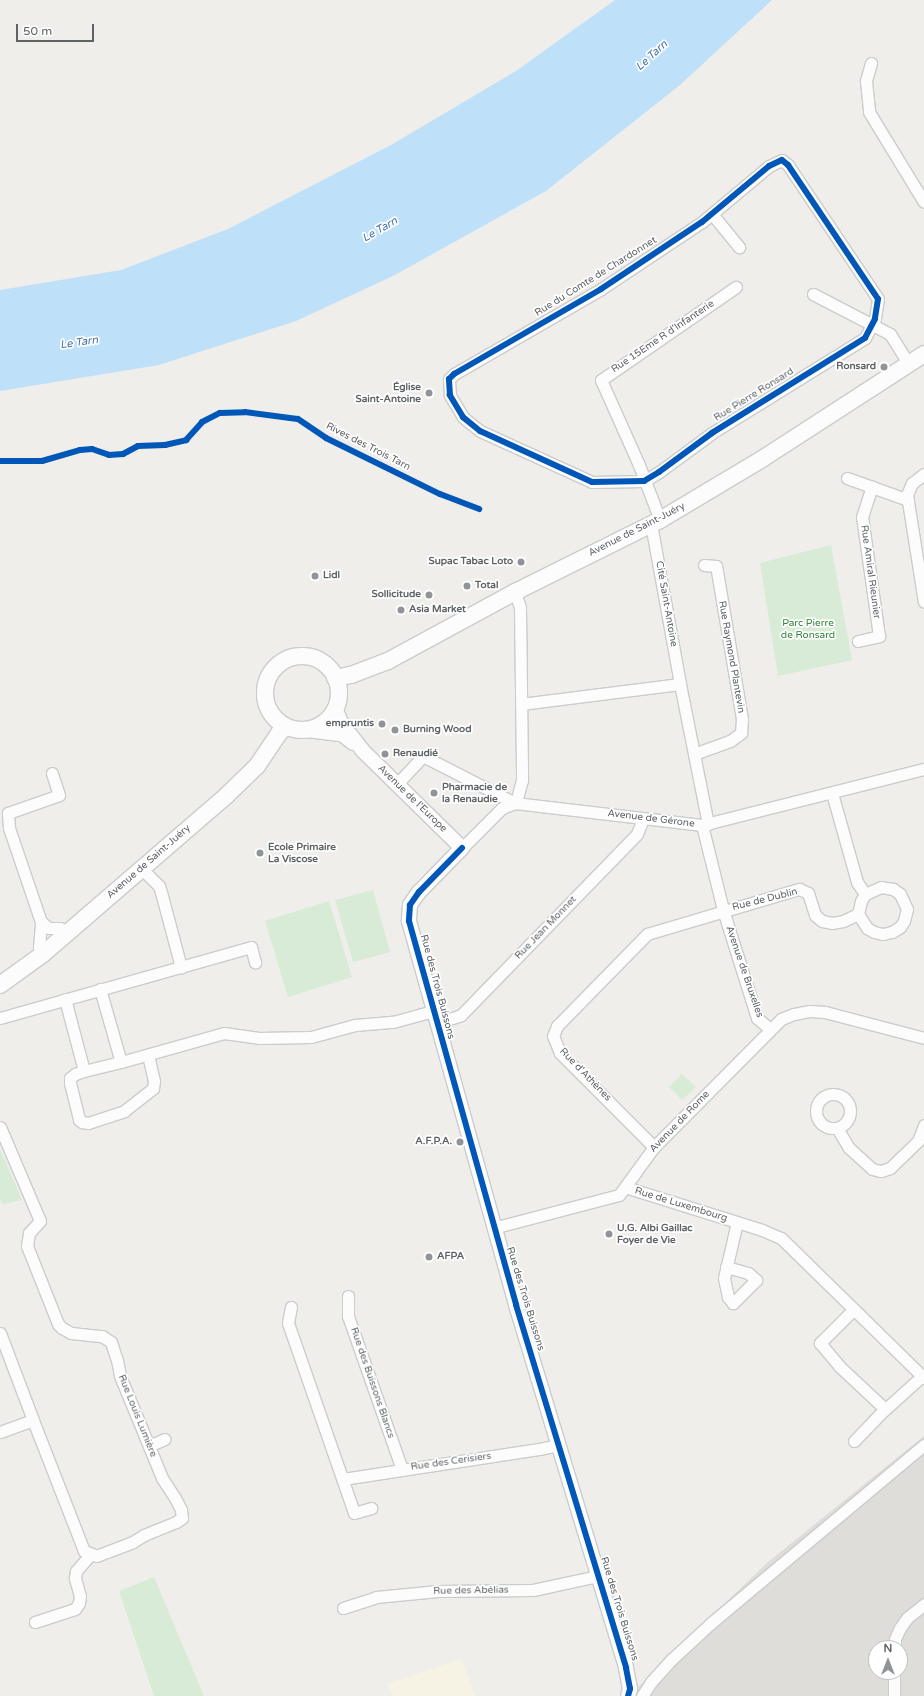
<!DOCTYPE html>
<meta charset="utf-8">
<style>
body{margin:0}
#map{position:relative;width:924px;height:1696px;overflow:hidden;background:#efeeea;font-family:"Varela Round",sans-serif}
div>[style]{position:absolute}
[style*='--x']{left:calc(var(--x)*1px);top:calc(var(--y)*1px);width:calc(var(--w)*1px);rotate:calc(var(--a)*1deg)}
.commercial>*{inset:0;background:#f7f3e4}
.industrial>*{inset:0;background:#dfddda}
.green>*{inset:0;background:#d8ebd6}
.water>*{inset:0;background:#bfe0f9}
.roads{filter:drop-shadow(1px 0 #cbcccc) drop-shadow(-1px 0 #cbcccc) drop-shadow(0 1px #cbcccc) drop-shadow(0 -1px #cbcccc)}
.minor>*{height:11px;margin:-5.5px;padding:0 5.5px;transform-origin:5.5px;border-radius:5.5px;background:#fdfcfc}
.minor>.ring{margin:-5.5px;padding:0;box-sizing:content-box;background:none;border:11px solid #fdfcfc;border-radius:50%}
.tertiary>*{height:14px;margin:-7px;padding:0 7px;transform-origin:7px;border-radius:7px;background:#fdfcfc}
.secondary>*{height:16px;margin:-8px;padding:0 8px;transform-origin:8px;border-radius:8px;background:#fdfcfc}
.secondary>.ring{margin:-8px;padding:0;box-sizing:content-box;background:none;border:16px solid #fdfcfc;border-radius:50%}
.cycleway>*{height:6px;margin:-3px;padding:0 3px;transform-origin:3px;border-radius:3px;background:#0057b8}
.dots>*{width:11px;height:11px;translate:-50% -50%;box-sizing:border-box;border:2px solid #fff;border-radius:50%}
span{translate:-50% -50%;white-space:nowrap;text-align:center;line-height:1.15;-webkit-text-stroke:3.5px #fff;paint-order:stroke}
.street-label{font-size:10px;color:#5f6368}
.poi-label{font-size:10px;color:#5f6368;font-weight:700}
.right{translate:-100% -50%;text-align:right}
.left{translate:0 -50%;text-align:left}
.park-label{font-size:10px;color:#348238}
.water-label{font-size:11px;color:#4174aa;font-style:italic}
.north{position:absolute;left:868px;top:1640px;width:40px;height:40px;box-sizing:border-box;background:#fff;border:1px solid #bfc1c3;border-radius:50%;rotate:0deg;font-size:11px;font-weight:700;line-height:16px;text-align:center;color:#5f6368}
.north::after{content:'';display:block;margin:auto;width:14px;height:18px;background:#919496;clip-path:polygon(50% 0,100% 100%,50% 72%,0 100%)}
.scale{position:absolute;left:16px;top:24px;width:78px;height:18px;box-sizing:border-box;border:2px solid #5f6368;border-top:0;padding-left:5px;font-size:12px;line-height:14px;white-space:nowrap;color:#5f6368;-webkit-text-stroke:3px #fff;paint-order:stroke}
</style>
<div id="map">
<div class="commercial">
<i style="clip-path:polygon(461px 1659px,475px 1696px,392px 1696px,387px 1684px)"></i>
</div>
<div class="industrial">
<i style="clip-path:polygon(evenodd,924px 1436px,924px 1696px,639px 1696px,637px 1688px,768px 1562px,924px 1436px,876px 1648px,900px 1648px,900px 1672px,876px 1672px,876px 1648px)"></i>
</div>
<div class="green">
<i style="clip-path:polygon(831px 545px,852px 660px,778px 676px,760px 563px)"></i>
<i style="clip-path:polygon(373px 890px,390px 952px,353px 962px,335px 900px)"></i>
<i style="clip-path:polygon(329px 901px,352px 977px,288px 997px,265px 921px)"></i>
<i style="clip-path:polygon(682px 1074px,696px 1087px,682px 1100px,669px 1087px)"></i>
<i style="clip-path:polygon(0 1149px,22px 1200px,3px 1204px,0 1199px)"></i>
<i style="clip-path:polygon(154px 1577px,204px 1696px,154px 1696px,119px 1591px)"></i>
</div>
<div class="water">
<i style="clip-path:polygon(615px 0,772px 0,680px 85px,546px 191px,393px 276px,296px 321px,159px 365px,0 391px,0 290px,121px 270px,228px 229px,391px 145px,516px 71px)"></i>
</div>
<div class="roads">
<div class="minor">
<i style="--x:871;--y:63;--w:19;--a:106"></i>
<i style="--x:866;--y:81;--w:31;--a:84"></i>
<i style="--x:869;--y:112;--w:105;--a:58.6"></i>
<i style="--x:782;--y:160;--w:8;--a:40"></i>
<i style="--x:788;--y:165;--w:161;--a:56.1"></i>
<i style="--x:878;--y:299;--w:20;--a:99"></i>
<i style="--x:875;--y:319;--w:21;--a:118"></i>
<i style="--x:865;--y:338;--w:180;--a:148.2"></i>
<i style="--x:712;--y:433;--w:66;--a:143.7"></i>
<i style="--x:659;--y:472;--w:17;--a:149"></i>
<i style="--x:644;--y:481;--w:52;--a:178.9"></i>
<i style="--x:592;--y:482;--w:123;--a:-155.5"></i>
<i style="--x:480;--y:431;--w:22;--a:-141"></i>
<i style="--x:463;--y:417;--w:26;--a:-121"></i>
<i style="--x:450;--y:395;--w:16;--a:-94"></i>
<i style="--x:449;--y:379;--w:7;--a:-45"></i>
<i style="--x:454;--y:374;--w:170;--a:-30"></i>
<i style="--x:601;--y:289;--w:121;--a:-33.6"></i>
<i style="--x:702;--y:222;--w:87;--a:-39.9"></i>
<i style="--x:769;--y:166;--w:14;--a:-25"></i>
<i style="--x:712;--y:214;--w:43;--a:50.7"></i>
<i style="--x:813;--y:294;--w:87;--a:27.5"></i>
<i style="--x:890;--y:334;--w:36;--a:58"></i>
<i style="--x:924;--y:474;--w:15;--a:143"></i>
<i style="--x:912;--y:483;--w:13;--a:113"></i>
<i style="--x:907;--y:495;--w:108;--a:81"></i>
<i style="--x:847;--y:478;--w:65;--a:19.8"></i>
<i style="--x:660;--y:520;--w:59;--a:-110.9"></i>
<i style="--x:639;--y:465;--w:93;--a:-114.1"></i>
<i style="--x:601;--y:380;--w:164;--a:-34.6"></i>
<i style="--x:651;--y:524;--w:163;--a:79.7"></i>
<i style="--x:680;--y:684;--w:143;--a:78.7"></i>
<i style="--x:515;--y:592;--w:16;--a:72"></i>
<i style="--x:520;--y:607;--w:173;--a:89.3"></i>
<i style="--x:522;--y:780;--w:24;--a:105"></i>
<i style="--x:858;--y:641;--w:22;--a:-13"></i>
<i style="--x:879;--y:636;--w:120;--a:-98.1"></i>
<i style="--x:862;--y:517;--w:32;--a:-72"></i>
<i style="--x:521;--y:704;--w:160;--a:-7.2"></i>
<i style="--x:694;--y:754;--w:38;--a:-20"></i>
<i style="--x:730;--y:741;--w:14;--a:-36"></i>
<i style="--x:741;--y:733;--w:14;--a:-86"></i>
<i style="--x:742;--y:719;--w:155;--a:-99.6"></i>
<i style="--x:716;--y:566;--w:12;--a:-175"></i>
<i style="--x:396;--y:785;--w:40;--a:-47"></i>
<i style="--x:423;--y:756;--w:103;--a:27.1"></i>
<i style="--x:515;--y:803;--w:188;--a:6.7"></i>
<i style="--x:702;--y:825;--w:229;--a:-14.2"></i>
<i style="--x:702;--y:825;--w:88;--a:76.1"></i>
<i style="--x:723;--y:910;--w:113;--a:72.5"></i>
<i style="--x:757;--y:1018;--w:17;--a:40"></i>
<i style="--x:462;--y:848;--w:57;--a:-45"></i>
<i style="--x:502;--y:808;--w:14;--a:-21"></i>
<i style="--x:141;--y:868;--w:25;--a:45"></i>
<i style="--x:159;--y:886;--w:6;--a:72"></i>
<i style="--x:161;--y:892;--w:78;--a:75.1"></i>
<i style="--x:858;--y:914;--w:17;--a:57"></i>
<i style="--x:867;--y:928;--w:8;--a:30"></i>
<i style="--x:874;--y:932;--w:9;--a:13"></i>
<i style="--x:883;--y:934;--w:9;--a:-13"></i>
<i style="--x:892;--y:932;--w:9;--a:-32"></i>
<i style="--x:900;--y:927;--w:7;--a:-56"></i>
<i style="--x:904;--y:921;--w:12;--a:-76"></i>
<i style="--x:907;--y:909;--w:17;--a:-115"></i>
<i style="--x:900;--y:894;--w:9;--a:-144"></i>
<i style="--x:893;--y:889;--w:12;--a:-171"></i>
<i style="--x:881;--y:887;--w:17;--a:156"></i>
<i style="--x:41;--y:922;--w:10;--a:37"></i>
<i style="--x:49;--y:928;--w:11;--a:0"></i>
<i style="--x:60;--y:928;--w:8;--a:45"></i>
<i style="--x:43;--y:954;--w:8;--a:-120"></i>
<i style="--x:39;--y:947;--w:25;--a:-85"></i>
<i style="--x:41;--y:922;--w:99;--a:-108.8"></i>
<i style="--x:9;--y:828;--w:15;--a:-94"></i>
<i style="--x:8;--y:813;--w:54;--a:-19.4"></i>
<i style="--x:59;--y:795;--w:23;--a:-108"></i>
<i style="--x:100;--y:989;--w:76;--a:74"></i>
<i style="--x:121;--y:1062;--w:107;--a:-15.7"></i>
<i style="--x:224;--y:1033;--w:35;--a:8"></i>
<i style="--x:259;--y:1038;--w:52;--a:-1.1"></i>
<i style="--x:311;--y:1037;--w:46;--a:-15.3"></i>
<i style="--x:355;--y:1025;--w:38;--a:-5"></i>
<i style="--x:393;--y:1022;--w:41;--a:-15.4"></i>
<i style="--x:65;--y:999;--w:74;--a:75.2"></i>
<i style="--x:84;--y:1071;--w:9;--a:162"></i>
<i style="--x:75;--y:1074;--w:6;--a:141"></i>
<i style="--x:70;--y:1078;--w:5;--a:90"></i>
<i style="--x:70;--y:1083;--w:38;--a:76"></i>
<i style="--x:79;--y:1120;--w:4;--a:34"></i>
<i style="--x:82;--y:1122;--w:6;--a:9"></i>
<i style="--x:88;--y:1123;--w:38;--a:-18"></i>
<i style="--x:124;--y:1111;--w:37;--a:-38"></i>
<i style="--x:153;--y:1088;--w:7;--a:-82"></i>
<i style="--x:154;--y:1081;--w:27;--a:-103"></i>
<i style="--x:0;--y:1018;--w:261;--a:-15.8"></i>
<i style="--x:251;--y:947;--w:16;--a:75"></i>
<i style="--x:437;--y:1023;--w:25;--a:-18"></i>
<i style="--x:461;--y:1015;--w:252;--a:-45.8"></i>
<i style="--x:637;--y:834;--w:17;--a:-69"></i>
<i style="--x:84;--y:1071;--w:38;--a:-14"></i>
<i class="ring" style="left:816px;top:1094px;width:23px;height:23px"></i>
<i style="--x:0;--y:1127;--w:102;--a:66.9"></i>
<i style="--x:40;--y:1221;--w:16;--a:133"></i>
<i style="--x:29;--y:1233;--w:13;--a:99"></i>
<i style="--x:27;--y:1246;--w:84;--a:68.3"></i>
<i style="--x:58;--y:1324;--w:6;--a:45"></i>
<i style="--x:62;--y:1328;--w:10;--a:29"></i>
<i style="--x:71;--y:1333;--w:31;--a:6"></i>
<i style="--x:102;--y:1336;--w:11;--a:34"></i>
<i style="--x:111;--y:1342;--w:19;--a:72"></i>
<i style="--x:117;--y:1360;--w:16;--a:79"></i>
<i style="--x:120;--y:1376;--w:110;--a:67.6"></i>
<i style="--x:162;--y:1478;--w:24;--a:57"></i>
<i style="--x:175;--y:1498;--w:13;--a:63"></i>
<i style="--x:181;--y:1510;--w:8;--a:83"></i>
<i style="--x:182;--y:1518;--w:7;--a:146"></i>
<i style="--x:176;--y:1522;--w:35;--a:158"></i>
<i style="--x:144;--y:1535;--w:13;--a:148"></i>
<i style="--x:133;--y:1542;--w:39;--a:159"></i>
<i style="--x:97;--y:1556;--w:14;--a:-159"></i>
<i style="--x:84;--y:1551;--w:141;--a:-111.3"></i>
<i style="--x:837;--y:1128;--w:23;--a:59"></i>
<i style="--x:849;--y:1148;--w:31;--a:42"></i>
<i style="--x:872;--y:1169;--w:9;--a:13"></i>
<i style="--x:881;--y:1171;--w:9;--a:-18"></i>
<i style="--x:890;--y:1168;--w:39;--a:-44"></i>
<i style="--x:918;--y:1141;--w:17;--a:-69"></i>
<i style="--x:654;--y:1147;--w:133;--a:-135"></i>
<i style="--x:560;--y:1053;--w:18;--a:-112"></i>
<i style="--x:553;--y:1036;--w:11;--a:-68"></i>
<i style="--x:557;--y:1026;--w:129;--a:-45.6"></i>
<i style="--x:647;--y:934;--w:159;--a:-16.5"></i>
<i style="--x:799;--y:889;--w:10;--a:24"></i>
<i style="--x:808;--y:893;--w:23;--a:72"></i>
<i style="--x:815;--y:915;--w:9;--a:41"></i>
<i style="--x:822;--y:921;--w:10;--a:11"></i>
<i style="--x:832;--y:923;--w:11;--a:-10"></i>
<i style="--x:843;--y:921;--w:17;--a:-25"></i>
<i style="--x:858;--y:914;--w:13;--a:-77"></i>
<i style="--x:861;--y:901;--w:8;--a:-60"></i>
<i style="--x:865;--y:894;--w:14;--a:-124"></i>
<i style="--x:857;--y:882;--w:92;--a:-105.7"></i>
<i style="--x:625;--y:1187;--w:144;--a:17.4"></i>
<i style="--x:762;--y:1230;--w:21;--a:23"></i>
<i style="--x:781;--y:1238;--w:200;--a:44.4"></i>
<i style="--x:493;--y:1228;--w:130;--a:-14.7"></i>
<i style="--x:619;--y:1195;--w:59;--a:-53.9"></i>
<i style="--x:654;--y:1147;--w:180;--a:-45.2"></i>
<i style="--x:781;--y:1019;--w:14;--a:-21"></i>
<i style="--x:794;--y:1014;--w:16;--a:-11"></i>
<i style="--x:810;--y:1011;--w:15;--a:4"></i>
<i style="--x:825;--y:1012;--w:102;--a:14.7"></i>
<i style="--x:726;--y:1267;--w:23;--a:15"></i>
<i style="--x:748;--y:1273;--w:11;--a:41"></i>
<i style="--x:756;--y:1280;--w:33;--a:135"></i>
<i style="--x:733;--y:1303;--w:8;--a:-130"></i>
<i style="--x:728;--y:1297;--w:19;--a:-102"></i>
<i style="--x:724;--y:1278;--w:57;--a:-76.9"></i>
<i style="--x:348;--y:1296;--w:20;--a:90"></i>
<i style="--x:348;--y:1316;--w:162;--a:70.6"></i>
<i style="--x:291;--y:1307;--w:16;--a:101"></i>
<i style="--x:288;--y:1323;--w:201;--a:70.8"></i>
<i style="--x:354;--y:1513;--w:18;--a:-16"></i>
<i style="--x:853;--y:1310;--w:47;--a:135"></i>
<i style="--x:820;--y:1343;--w:30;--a:50"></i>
<i style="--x:839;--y:1366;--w:63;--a:43.1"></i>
<i style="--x:0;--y:1333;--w:93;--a:69.2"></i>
<i style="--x:33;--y:1420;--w:35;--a:160"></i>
<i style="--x:854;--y:1441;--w:37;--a:-46"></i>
<i style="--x:880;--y:1414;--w:57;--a:-42.1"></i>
<i style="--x:149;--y:1446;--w:17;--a:-24"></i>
<i style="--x:343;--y:1479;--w:198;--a:-8.7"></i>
<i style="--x:539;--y:1449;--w:20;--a:-11"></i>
<i style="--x:343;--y:1608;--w:35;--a:-18"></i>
<i style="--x:376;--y:1597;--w:62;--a:-5.5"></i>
<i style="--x:438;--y:1591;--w:95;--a:-0.6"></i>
<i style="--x:533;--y:1590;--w:66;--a:-12.2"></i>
<i style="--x:35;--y:1622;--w:42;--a:-18"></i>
<i style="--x:75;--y:1609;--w:7;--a:-56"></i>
<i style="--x:79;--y:1603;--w:7;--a:-82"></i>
<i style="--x:80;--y:1596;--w:19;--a:-106"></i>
<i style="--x:75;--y:1578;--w:7;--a:-82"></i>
<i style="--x:76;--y:1571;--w:21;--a:-49"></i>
<i style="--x:895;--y:1648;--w:9;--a:-90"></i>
<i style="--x:895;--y:1639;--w:12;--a:-66"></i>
<i style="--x:900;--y:1628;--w:12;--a:-55"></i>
<i style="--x:907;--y:1618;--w:22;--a:-39"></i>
<i style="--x:642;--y:1696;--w:17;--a:-57"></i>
<i style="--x:651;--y:1682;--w:31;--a:-48"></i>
<i style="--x:672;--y:1659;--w:53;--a:-42.7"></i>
<i style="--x:711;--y:1623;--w:278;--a:-39.9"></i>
<i style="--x:894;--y:1696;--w:24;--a:-90"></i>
</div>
<div class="tertiary">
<i style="--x:335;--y:709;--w:17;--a:65"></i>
<i style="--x:342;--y:724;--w:33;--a:52"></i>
<i style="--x:362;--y:750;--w:140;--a:44.4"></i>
<i style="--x:462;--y:848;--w:62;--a:134.3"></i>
<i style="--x:419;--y:892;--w:16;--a:125"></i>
<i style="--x:410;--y:905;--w:16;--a:94"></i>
<i style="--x:409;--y:921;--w:399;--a:74.4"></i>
<i style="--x:516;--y:1305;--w:379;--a:73.1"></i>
<i style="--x:626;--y:1668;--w:21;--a:79"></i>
<i style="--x:630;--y:1689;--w:7;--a:106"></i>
<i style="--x:307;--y:730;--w:35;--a:7"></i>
<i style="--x:342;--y:734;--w:14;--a:39"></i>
</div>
<div class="secondary">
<i class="ring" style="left:265px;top:656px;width:58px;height:58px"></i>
<i style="--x:335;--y:678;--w:16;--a:-11"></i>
<i style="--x:351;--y:675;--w:40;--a:-21"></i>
<i style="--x:388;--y:661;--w:145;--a:-28.5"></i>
<i style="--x:515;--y:592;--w:162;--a:-26.4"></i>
<i style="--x:660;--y:520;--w:119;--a:-30.9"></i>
<i style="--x:762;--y:459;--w:193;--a:-32.9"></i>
<i style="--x:0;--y:985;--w:53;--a:-35.8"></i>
<i style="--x:43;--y:954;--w:243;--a:-40.8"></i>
<i style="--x:227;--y:795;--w:42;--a:-44"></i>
<i style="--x:257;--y:766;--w:40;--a:-56"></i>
<i style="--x:279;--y:733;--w:9;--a:-41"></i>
</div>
</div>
<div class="cycleway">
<i style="--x:782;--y:160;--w:8;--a:40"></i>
<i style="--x:788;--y:165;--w:161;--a:56.1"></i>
<i style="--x:878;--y:299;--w:20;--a:99"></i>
<i style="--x:875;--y:319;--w:21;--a:118"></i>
<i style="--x:865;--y:338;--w:180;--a:148.2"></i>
<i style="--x:712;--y:433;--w:66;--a:143.7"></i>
<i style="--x:659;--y:472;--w:17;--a:149"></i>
<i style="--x:644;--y:481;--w:52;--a:178.9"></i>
<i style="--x:592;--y:482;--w:123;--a:-155.5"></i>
<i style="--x:480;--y:431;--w:22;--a:-141"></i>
<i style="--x:463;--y:417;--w:26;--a:-121"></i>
<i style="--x:450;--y:395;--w:16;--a:-94"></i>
<i style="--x:449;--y:379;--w:7;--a:-45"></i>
<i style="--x:454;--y:374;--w:170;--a:-30"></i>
<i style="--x:601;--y:289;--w:121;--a:-33.6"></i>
<i style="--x:702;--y:222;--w:87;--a:-39.9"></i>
<i style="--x:769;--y:166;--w:14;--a:-25"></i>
<i style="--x:0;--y:461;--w:42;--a:0"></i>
<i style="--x:42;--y:461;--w:40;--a:-16"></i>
<i style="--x:80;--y:450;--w:12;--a:-5"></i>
<i style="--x:92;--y:449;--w:18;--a:19"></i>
<i style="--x:109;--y:455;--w:14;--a:-4"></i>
<i style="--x:123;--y:454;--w:17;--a:-28"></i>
<i style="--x:138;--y:446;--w:27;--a:-2"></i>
<i style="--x:165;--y:445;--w:22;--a:-13"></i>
<i style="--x:186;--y:440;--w:24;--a:-48"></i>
<i style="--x:202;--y:422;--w:20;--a:-27"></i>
<i style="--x:220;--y:413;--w:25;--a:-2"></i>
<i style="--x:245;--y:412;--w:53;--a:7.5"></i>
<i style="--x:298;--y:419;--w:34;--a:34"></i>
<i style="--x:326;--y:438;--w:127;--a:26.2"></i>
<i style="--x:440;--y:494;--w:42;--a:21"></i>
<i style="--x:462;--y:848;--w:62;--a:134.3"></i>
<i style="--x:419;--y:892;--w:16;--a:125"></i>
<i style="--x:410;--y:905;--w:16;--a:94"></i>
<i style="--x:409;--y:921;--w:399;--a:74.4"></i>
<i style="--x:516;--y:1305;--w:379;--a:73.1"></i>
<i style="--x:626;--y:1668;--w:21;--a:79"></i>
<i style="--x:630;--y:1689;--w:7;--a:106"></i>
</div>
<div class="dots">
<i style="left:884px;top:367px;background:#919496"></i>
<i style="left:429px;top:393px;background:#919496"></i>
<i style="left:521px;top:562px;background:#919496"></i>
<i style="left:315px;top:576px;background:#919496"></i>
<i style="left:467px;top:586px;background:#919496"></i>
<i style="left:429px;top:595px;background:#919496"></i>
<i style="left:401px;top:610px;background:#919496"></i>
<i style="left:382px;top:724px;background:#919496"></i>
<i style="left:395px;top:730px;background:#919496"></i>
<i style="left:385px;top:754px;background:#919496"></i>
<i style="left:434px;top:793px;background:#919496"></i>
<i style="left:260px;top:853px;background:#919496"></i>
<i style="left:460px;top:1142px;background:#919496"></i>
<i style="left:609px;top:1234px;background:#919496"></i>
<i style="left:429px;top:1257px;background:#919496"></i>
</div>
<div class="street-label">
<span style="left:596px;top:277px;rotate:-32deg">Rue du Comte de Chardonnet</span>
<span style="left:663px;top:337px;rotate:-34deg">Rue 15Eme R d'Infanterie</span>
<span style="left:754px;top:395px;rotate:-32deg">Rue Pierre Ronsard</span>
<span style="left:368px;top:447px;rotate:27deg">Rives des Trois Tarn</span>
<span style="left:637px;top:530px;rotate:-27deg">Avenue de Saint-Juéry</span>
<span style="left:870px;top:572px;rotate:82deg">Rue Amiral Rieunier</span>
<span style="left:666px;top:604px;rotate:80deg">Cité Saint-Antoine</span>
<span style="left:731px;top:657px;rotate:80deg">Rue Raymond Plantevin</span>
<span style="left:412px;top:799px;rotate:44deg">Avenue de l'Europe</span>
<span style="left:651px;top:819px;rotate:7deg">Avenue de Gérone</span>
<span style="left:149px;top:862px;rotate:-41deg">Avenue de Saint-Juéry</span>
<span style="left:765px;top:900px;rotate:-14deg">Rue de Dublin</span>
<span style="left:546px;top:928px;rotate:-46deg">Rue Jean Monnet</span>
<span style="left:744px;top:972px;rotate:71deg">Avenue de Bruxelles</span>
<span style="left:437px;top:987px;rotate:75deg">Rue des Trois Buissons</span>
<span style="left:585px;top:1075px;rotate:46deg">Rue d'Athènes</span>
<span style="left:680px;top:1122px;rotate:-46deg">Avenue de Rome</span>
<span style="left:681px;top:1205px;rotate:17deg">Rue de Luxembourg</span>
<span style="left:525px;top:1299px;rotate:73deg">Rue des Trois Buissons</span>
<span style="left:372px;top:1383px;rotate:71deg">Rue des Buissons Blancs</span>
<span style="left:137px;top:1416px;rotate:68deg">Rue Louis Lumière</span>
<span style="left:451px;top:1462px;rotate:-8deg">Rue des Cerisiers</span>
<span style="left:471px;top:1591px;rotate:-1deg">Rue des Abélias</span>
<span style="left:619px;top:1609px;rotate:73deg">Rue des Trois Buissons</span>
</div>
<div class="poi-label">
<span class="right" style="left:876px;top:367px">Ronsard</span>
<span class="right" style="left:421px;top:393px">Église<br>Saint-Antoine</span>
<span class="right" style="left:513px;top:562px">Supac Tabac Loto</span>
<span class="left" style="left:323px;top:576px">Lidl</span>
<span class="left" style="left:475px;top:586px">Total</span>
<span class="right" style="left:421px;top:595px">Sollicitude</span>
<span class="left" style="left:409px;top:610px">Asia Market</span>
<span class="right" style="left:374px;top:724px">empruntis</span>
<span class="left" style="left:403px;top:730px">Burning Wood</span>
<span class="left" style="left:393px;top:754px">Renaudié</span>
<span class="left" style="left:442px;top:793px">Pharmacie de<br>la Renaudie</span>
<span class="left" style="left:268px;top:853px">Ecole Primaire<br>La Viscose</span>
<span class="right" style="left:452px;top:1142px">A.F.P.A.</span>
<span class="left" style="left:617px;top:1234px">U.G. Albi Gaillac<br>Foyer de Vie</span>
<span class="left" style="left:437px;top:1257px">AFPA</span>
</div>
<div class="park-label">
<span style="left:808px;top:629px">Parc Pierre<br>de Ronsard</span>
</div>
<div class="water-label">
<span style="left:652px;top:56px;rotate:-43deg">Le Tarn</span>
<span style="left:380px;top:230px;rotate:-30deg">Le Tarn</span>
<span style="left:79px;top:343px;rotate:-8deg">Le Tarn</span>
</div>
<div class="north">N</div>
<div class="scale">50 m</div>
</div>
